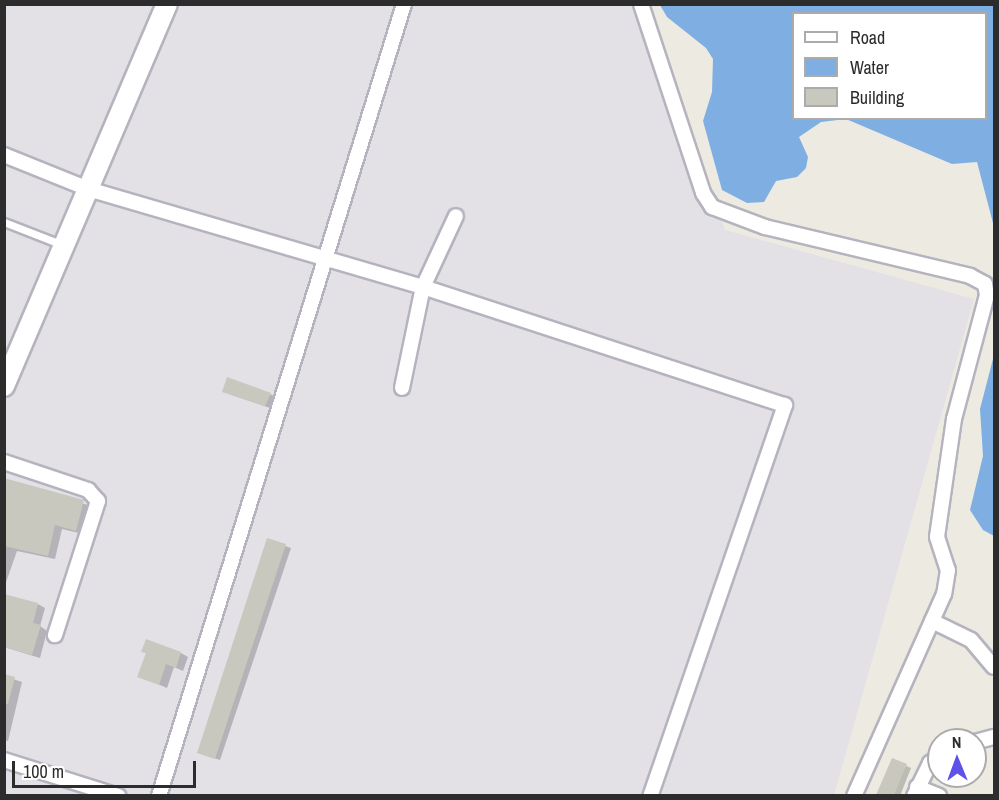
<!DOCTYPE html>
<style>
body{margin:0}
#map{position:relative;width:999px;height:800px;overflow:hidden;background:#eceae1;font-family:"Archivo Narrow",sans-serif}
div>[style]{position:absolute}
[style*='--x']{left:calc(var(--x)*1px);top:calc(var(--y)*1px);width:calc(var(--w)*1px);rotate:calc(var(--a)*1deg)}
.industrial>*{inset:0;background:#e3e0e6}
.water>*{inset:0;background:#7faee3}
.shadow>*{inset:0;background:#0003}
.building>*{inset:0;background:#c8c8bf}
.roads{filter:drop-shadow(2px 0 #b5b4be) drop-shadow(-2px 0 #b5b4be) drop-shadow(0 2px #b5b4be) drop-shadow(0 -2px #b5b4be)}
.lane>*{height:7px;margin:-3.5px;padding:0 3.5px;transform-origin:3.5px;border-radius:3.5px;background:#fff}
.street>*{height:14px;margin:-7px;padding:0 7px;transform-origin:7px;border-radius:7px;background:#fff}
.secondary>*{height:20px;margin:-10px;padding:0 10px;transform-origin:10px;border-radius:10px;background:#fff}
span{translate:-50% -50%;white-space:nowrap;text-align:center;line-height:1.15;-webkit-text-stroke:4.5px #fff;paint-order:stroke}
.frame{position:absolute;inset:0;border:6px solid #2c2c2c;pointer-events:none}
.legend{position:absolute;left:792px;top:12px;width:195px;height:108px;box-sizing:border-box;background:#fff;border:2px solid #ababab;margin:0;padding:8px 10px;list-style:none;font-size:18px;color:#2c2c2c}
.legend li{display:flex;align-items:center;gap:12px;height:30px}
.legend b{width:30px;border:2px solid #ababab}
.north{position:absolute;left:927px;top:728px;width:60px;height:60px;box-sizing:border-box;background:#fff;border:2px solid #ababab;border-radius:50%;rotate:359deg;font-size:16px;font-weight:700;line-height:24px;text-align:center;color:#2c2c2c}
.north::after{content:'';display:block;margin:auto;width:21px;height:27px;background:#5e52e8;clip-path:polygon(50% 0,100% 100%,50% 72%,0 100%)}
.scale{position:absolute;left:12px;top:761px;width:184px;height:27px;box-sizing:border-box;border:3px solid #2c2c2c;border-top:0;padding-left:8px;font-size:18px;line-height:21px;white-space:nowrap;color:#2c2c2c;-webkit-text-stroke:4px #fff;paint-order:stroke}
</style>
<div id="map">
<div class="industrial">
<i style="clip-path:polygon(5px 5px,650px 5px,725px 230px,974px 299px,834px 795px,5px 796px)"></i>
</div>
<div class="water">
<i style="clip-path:polygon(evenodd,660px 5px,994px 5px,994px 227px,977px 162px,952px 164px,846px 119px,821px 122px,799px 137px,808px 157px,806px 168px,797px 177px,776px 181px,764px 202px,747px 203px,722px 190px,703px 121px,712px 92px,713px 59px,706px 48px,667px 17px,660px 5px,794px 14px,986px 14px,986px 118px,794px 118px,794px 14px)"></i>
<i style="clip-path:polygon(994px 355px,994px 536px,983px 530px,970px 510px,983px 456px,980px 409px)"></i>
</div>
<div class="shadow">
<i style="clip-path:polygon(229px 394px,270px 394px,275px 397px,270px 408px)"></i>
<i style="clip-path:polygon(4px 479px,91px 506px,83px 534px,62px 529px,55px 559px,17px 551px,4px 588px)"></i>
<i style="clip-path:polygon(268px 540px,291px 548px,220px 760px,204px 755px)"></i>
<i style="clip-path:polygon(38px 604px,45px 608px,40px 626px,47px 631px,40px 658px,4px 647px)"></i>
<i style="clip-path:polygon(147px 653px,181px 653px,188px 657px,183px 671px,174px 667px,167px 688px,139px 676px)"></i>
<i style="clip-path:polygon(4px 676px,22px 682px,8px 741px,4px 740px)"></i>
<i style="clip-path:polygon(893px 760px,911px 768px,900px 796px,879px 796px)"></i>
</div>
<div class="building">
<i style="clip-path:polygon(227px 377px,271px 393px,265px 406px,222px 392px)"></i>
<i style="clip-path:polygon(4px 478px,84px 500px,76px 531px,55px 525px,48px 556px,4px 546px)"></i>
<i style="clip-path:polygon(267px 538px,286px 544px,215px 759px,197px 753px)"></i>
<i style="clip-path:polygon(4px 594px,38px 603px,33px 623px,41px 625px,32px 655px,4px 647px)"></i>
<i style="clip-path:polygon(146px 639px,181px 652px,176px 668px,166px 664px,159px 685px,137px 677px,146px 653px,141px 652px)"></i>
<i style="clip-path:polygon(4px 674px,15px 677px,8px 704px,4px 704px)"></i>
<i style="clip-path:polygon(892px 758px,907px 764px,894px 795px,876px 795px)"></i>
</div>
<div class="roads">
<div class="lane">
<i style="--x:4;--y:222;--w:63;--a:21.3"></i>
</div>
<div class="street">
<i style="--x:641;--y:4;--w:199;--a:71.8"></i>
<i style="--x:703;--y:193;--w:17;--a:57"></i>
<i style="--x:712;--y:207;--w:57;--a:20.7"></i>
<i style="--x:765;--y:227;--w:211;--a:13.4"></i>
<i style="--x:970;--y:276;--w:17;--a:28"></i>
<i style="--x:985;--y:284;--w:11;--a:80"></i>
<i style="--x:987;--y:295;--w:128;--a:104.9"></i>
<i style="--x:954;--y:419;--w:119;--a:98.2"></i>
<i style="--x:937;--y:537;--w:35;--a:72"></i>
<i style="--x:948;--y:570;--w:24;--a:99"></i>
<i style="--x:944;--y:594;--w:221;--a:114"></i>
<i style="--x:4;--y:155;--w:91;--a:22"></i>
<i style="--x:88;--y:189;--w:349;--a:16.3"></i>
<i style="--x:423;--y:287;--w:381;--a:18.1"></i>
<i style="--x:785;--y:405;--w:414;--a:109"></i>
<i style="--x:402;--y:388;--w:103;--a:-78.3"></i>
<i style="--x:423;--y:287;--w:78;--a:-65.1"></i>
<i style="--x:4;--y:462;--w:89;--a:18.4"></i>
<i style="--x:88;--y:490;--w:15;--a:48"></i>
<i style="--x:98;--y:501;--w:141;--a:107.8"></i>
<i style="--x:932;--y:621;--w:43;--a:26"></i>
<i style="--x:971;--y:640;--w:35;--a:50"></i>
<i style="--x:975;--y:742;--w:20;--a:-15"></i>
<i style="--x:4;--y:760;--w:120;--a:17.5"></i>
<i style="--x:917;--y:787;--w:24;--a:22"></i>
<i style="--x:159;--y:796;--w:829;--a:-72.81"></i>
<i style="--x:914;--y:796;--w:37;--a:-64"></i>
<i style="--x:930;--y:763;--w:11;--a:-34"></i>
</div>
<div class="secondary">
<i style="--x:4;--y:386;--w:415;--a:-66.9"></i>
</div>
</div>
<div class="frame"></div>
<ul class="legend">
<li><b style="height:8px;background:#fff"></b>Road</li>
<li><b style="height:16px;background:#7faee3"></b>Water</li>
<li><b style="height:16px;background:#c8c8bf"></b>Building</li>
</ul>
<div class="north">N</div>
<div class="scale">100 m</div>
</div>
